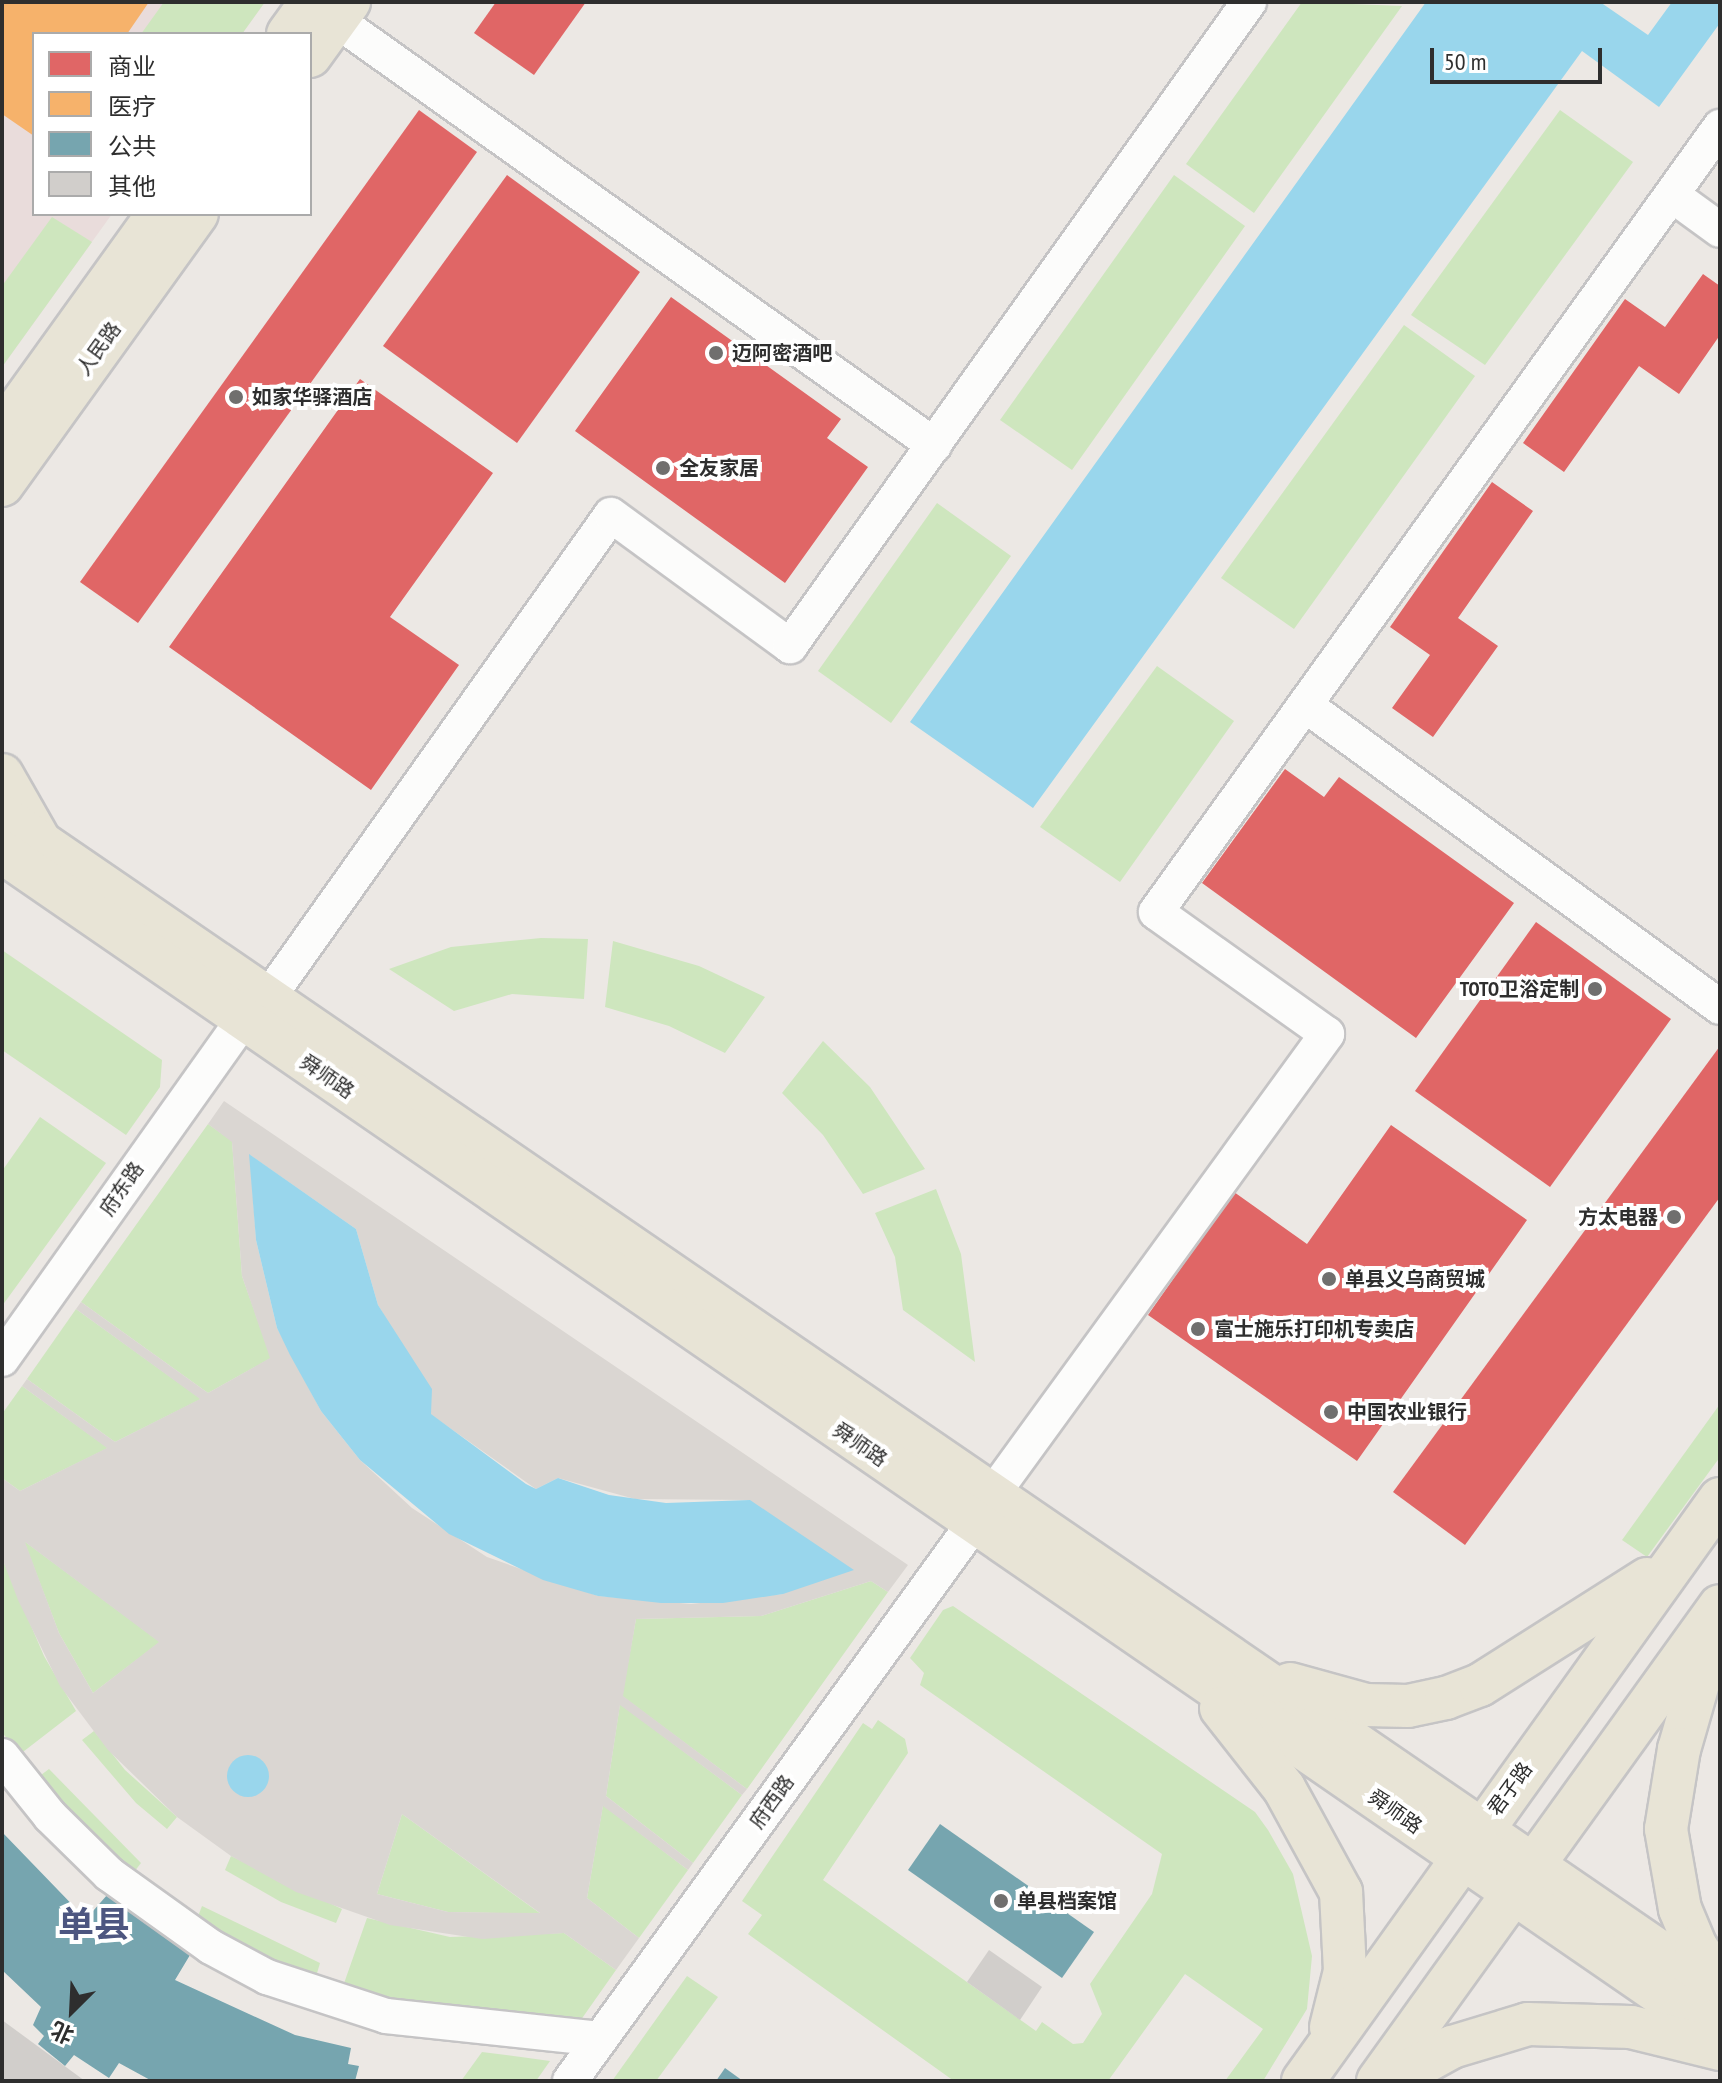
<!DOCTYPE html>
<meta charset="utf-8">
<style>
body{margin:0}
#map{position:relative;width:1722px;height:2083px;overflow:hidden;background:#ece8e4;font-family:"PT Sans Narrow","Noto Sans SC",sans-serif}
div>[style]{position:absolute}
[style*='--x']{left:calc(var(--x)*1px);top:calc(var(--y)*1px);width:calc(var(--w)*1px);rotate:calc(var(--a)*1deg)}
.medical>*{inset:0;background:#e9dcdb}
.green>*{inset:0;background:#cee6be}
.plaza>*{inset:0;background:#dad6d2}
.water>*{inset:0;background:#99d6ec}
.round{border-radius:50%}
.shops>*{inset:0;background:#e06666}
.health>*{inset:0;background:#f6b26b}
.public>*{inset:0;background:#76a5af}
.building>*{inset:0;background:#d1cecb}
.roads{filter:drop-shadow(2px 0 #c5c4c5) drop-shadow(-2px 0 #c5c4c5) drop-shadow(0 2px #c5c4c5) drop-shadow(0 -2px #c5c4c5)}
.minor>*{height:34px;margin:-17px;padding:0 17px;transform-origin:17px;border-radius:17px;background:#fcfcfb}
.major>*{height:42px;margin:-21px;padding:0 21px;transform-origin:21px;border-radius:21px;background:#e8e4d6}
.dots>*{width:22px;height:22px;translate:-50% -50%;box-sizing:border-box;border:4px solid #fff;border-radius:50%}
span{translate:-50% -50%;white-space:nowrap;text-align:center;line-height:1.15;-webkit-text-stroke:8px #fff;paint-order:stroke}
.street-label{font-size:20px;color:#2e2e2e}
.poi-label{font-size:20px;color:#2e2e2e;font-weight:700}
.left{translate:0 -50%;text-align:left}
.right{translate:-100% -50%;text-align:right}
.town-label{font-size:36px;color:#4d5680;font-weight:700}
.frame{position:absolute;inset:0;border:4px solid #2e2e2e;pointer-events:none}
.legend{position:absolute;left:32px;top:32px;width:280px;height:184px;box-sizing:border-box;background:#fff;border:2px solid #ababab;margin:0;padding:10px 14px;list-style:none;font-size:24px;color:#2e2e2e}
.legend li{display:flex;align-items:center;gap:16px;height:40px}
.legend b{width:40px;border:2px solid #ababab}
.north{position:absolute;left:32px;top:1971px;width:80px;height:80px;-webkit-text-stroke:6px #fff;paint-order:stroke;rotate:204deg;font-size:22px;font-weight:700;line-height:32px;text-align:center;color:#2e2e2e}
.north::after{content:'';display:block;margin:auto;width:28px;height:36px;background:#2e2e2e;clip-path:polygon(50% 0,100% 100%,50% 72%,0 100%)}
.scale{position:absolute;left:1430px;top:48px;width:172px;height:36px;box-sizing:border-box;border:4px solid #2e2e2e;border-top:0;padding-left:10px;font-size:24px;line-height:28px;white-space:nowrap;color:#2e2e2e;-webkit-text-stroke:6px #fff;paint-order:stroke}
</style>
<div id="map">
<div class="medical">
<i style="clip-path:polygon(2px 2px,265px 2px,242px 34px,34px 34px,34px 214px,112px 214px,2px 367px)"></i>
</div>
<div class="green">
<i style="clip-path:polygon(164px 2px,265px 2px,242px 34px,141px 34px)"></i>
<i style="clip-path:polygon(1302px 2px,1402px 6px,1254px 213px,1186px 164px)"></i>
<i style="clip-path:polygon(1560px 110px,1633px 162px,1485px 365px,1411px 315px)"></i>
<i style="clip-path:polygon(1174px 175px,1245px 226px,1072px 470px,1000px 420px)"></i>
<i style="clip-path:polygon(52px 217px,92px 242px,2px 367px,2px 286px)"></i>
<i style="clip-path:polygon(1404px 325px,1475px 376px,1294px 629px,1221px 578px)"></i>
<i style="clip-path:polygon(937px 503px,1011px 556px,891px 723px,818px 671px)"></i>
<i style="clip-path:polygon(1157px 666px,1234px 721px,1120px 882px,1040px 827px)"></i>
<i style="clip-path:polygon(541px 938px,588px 939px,584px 999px,512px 994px,454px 1011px,389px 969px,451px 947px)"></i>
<i style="clip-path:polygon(613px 941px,699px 966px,765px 997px,725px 1053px,669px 1026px,605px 1007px)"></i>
<i style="clip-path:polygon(2px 950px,162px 1060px,160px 1087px,126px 1135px,2px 1050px)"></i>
<i style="clip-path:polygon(823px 1041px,870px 1087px,925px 1169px,863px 1194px,823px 1135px,782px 1093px)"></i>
<i style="clip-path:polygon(40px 1117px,106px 1163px,2px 1306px,2px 1171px)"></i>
<i style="clip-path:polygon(208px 1124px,232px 1141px,242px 1276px,271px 1358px,208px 1393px,81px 1302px)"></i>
<i style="clip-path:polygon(936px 1189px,961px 1254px,975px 1362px,903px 1310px,895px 1257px,875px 1213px)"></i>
<i style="clip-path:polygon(76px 1309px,201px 1399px,115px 1442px,27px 1379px)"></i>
<i style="clip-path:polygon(22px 1386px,108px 1448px,20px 1491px,2px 1478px,2px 1414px)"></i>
<i style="clip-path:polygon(1720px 1404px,1720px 1457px,1647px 1557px,1622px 1540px)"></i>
<i style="clip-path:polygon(24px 1541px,160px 1642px,93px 1693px,59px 1633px)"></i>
<i style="clip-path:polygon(2px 1558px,44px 1656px,76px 1711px,19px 1755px,2px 1732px)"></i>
<i style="clip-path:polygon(871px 1581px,888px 1592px,747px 1789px,622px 1696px,636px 1619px,761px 1616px)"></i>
<i style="clip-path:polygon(953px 1606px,1255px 1812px,1268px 1830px,1293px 1874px,1312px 1956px,1307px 2009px,1263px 2081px,1225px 2081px,1263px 2029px,1185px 1974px,1108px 2081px,954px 2081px,748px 1934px,762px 1915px,742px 1901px,863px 1723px,872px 1729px,878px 1720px,905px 1739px,908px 1753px,823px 1880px,1036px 2031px,1042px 2022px,1073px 2044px,1083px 2043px,1102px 2014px,1090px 1984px,1152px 1894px,1162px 1854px,920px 1685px,924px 1673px,910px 1658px,943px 1610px)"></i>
<i style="clip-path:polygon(620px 1704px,742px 1795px,693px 1863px,606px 1796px)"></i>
<i style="clip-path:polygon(94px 1731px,125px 1770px,177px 1817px,167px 1829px,136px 1803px,82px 1740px)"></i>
<i style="clip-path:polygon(49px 1769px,141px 1863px,131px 1876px,37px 1778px)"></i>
<i style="clip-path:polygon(603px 1805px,688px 1870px,639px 1938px,587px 1898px)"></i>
<i style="clip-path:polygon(402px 1814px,541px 1914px,448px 1912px,377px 1894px)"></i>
<i style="clip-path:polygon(231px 1856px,342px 1909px,336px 1923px,281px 1902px,225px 1870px)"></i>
<i style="clip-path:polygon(202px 1906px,320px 1963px,315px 1980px,195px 1924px)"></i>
<i style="clip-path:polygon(367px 1918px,450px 1937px,564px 1933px,616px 1970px,578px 2024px,355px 1994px,342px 1989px)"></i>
<i style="clip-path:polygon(687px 1976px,718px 1997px,656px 2081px,612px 2081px)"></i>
<i style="clip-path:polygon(482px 2052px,521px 2057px,550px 2061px,536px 2081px,461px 2081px)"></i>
</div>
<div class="plaza">
<i style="clip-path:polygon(evenodd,224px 1101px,908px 1565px,888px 1592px,871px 1581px,761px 1616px,636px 1619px,623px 1696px,747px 1789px,742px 1795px,620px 1705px,606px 1796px,693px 1863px,688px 1870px,603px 1806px,587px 1898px,639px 1938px,616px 1970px,564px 1933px,482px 1939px,390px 1925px,296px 1892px,231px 1856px,177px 1817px,108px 1750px,60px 1686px,18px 1600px,2px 1558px,2px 1478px,20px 1491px,107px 1448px,22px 1386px,27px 1379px,115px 1442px,200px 1399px,76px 1309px,81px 1302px,208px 1393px,270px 1358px,242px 1276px,232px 1142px,208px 1124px,224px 1101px,250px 1155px,356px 1229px,378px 1305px,417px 1371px,430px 1414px,536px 1489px,558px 1478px,635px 1499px,750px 1500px,783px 1594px,691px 1604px,598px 1596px,487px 1557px,412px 1508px,360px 1460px,321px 1411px,277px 1328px,256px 1240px,250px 1155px,224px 1101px,25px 1542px,159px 1642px,93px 1693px,59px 1633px,25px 1542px,224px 1101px,402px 1814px,540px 1913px,448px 1912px,377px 1894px,402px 1814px)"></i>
</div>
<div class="water">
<i style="clip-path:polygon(1426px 2px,1600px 2px,1648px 35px,1672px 2px,1720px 2px,1720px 23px,1659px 107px,1582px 51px,1033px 808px,910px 722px)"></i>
<i style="clip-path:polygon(249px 1154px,356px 1229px,378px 1305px,432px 1389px,431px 1414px,526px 1484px,536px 1489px,558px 1478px,609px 1495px,666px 1503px,750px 1500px,854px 1570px,783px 1594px,723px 1603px,661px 1603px,598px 1596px,543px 1580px,449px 1534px,360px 1460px,321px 1411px,290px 1355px,277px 1328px,256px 1240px)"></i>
<i class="round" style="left:227px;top:1755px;width:42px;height:42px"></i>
</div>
<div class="shops">
<i style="clip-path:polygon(496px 2px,586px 2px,534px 75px,474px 33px)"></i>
<i style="clip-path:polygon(419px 110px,477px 152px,138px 623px,80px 582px)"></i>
<i style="clip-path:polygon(507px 175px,640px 272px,517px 443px,383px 346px)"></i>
<i style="clip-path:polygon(1703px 274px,1720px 286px,1720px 335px,1679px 394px,1639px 366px,1564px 472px,1523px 443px,1625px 299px,1665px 327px)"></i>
<i style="clip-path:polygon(671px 297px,841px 419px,827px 438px,868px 467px,785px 583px,575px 431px)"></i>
<i style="clip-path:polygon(360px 379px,493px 473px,390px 617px,459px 665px,371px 790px,169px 647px)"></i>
<i style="clip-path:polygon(1492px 482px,1533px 511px,1458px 618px,1498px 646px,1433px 737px,1392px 708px,1430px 655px,1390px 627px)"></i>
<i style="clip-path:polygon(1285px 769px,1324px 797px,1339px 777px,1514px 903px,1416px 1038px,1202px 883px)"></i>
<i style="clip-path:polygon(1536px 922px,1671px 1019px,1550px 1187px,1415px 1091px)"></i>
<i style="clip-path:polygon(1720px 1046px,1720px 1197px,1465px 1545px,1393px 1492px)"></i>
<i style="clip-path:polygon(1391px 1125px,1527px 1220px,1357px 1461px,1148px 1315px,1234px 1192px,1307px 1244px)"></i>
</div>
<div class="health">
<i style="clip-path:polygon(2px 2px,149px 2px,127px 34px,34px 34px,34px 136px,2px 114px)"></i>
</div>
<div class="public">
<i style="clip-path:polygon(940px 1824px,1094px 1932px,1062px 1978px,908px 1870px)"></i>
<i style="clip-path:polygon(2px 1832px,86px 1919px,115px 1886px,196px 1945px,175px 1980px,295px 2035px,351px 2048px,348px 2064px,359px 2066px,355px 2081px,152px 2081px,119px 2063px,109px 2078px,74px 2055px,65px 2066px,38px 2044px,44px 2036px,33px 2025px,41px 2007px,2px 1970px)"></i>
<i style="clip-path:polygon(725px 2068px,743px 2081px,716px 2081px)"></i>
</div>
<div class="building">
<i style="clip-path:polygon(989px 1950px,1042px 1987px,1020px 2020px,967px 1982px)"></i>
<i style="clip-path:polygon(2px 2020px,85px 2081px,2px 2081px)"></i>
</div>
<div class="roads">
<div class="minor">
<i style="--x:336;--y:20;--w:734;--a:35.4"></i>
<i style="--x:1672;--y:195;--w:59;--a:36.1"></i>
<i style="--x:1305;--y:705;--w:513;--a:36.04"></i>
<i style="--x:268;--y:998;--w:592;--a:-54.62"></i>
<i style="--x:611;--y:515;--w:222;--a:36.2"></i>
<i style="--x:790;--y:646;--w:791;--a:-54.52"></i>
<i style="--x:2;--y:1359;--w:416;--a:-54.6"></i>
<i style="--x:992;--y:1495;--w:570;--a:-53.99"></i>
<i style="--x:1327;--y:1034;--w:210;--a:-144.5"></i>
<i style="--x:1156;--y:912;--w:967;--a:-54.3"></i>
<i style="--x:2;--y:1756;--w:77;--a:51.3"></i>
<i style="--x:50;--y:1816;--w:83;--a:44.5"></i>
<i style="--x:109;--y:1874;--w:125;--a:35.6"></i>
<i style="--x:211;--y:1947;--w:64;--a:28.2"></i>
<i style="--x:267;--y:1977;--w:125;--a:18.1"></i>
<i style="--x:386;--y:2016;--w:215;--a:6.1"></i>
<i style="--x:570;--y:2081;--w:689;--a:-54.09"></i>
</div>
<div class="major">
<i style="--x:288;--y:34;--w:39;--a:-54"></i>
<i style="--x:310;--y:56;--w:67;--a:-54.2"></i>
<i style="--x:2;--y:431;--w:267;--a:-54.3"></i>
<i style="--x:2;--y:485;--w:334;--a:-54.3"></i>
<i style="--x:2;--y:775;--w:73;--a:60.3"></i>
<i style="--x:2;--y:816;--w:2083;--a:34.42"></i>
<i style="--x:2;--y:852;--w:2086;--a:34.55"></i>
<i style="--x:1712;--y:1635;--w:119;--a:106.1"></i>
<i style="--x:1679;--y:1749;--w:81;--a:99.2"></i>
<i style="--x:1666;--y:1829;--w:81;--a:80.1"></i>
<i style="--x:1680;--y:1909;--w:41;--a:67.2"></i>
<i style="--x:1696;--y:1947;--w:43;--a:56.3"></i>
<i style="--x:1290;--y:1684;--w:79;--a:15.4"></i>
<i style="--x:1366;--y:1705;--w:42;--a:1.4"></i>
<i style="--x:1408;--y:1706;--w:39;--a:-12"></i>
<i style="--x:1446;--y:1698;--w:36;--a:-21"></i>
<i style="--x:1480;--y:1685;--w:198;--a:-32.4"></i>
<i style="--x:1221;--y:1708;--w:102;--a:51.8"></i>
<i style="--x:1284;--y:1788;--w:119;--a:61.3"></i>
<i style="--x:1341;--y:1892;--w:79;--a:87.1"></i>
<i style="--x:1345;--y:1971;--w:58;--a:104"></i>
<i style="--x:1303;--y:2081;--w:716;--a:-54.38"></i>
<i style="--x:1378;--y:2081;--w:585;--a:-54.25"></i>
<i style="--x:1390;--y:2081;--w:71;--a:-28.7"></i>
<i style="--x:1452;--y:2047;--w:79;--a:-16.8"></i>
<i style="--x:1528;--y:2024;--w:103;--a:1.7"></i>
<i style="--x:1631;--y:2027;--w:92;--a:13.9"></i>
</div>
</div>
<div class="dots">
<i style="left:716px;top:353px;background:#706f6e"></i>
<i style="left:236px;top:397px;background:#706f6e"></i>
<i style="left:663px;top:468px;background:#706f6e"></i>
<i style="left:1595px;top:989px;background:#706f6e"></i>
<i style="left:1674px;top:1217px;background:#706f6e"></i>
<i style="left:1329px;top:1279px;background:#706f6e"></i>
<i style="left:1198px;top:1329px;background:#706f6e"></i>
<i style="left:1331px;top:1412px;background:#706f6e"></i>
<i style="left:1001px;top:1901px;background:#706f6e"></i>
</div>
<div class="street-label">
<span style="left:99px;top:349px;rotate:-54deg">人民路</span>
<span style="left:327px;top:1077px;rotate:35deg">舜师路</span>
<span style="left:122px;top:1189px;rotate:-55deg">府东路</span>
<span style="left:860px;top:1445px;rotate:35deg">舜师路</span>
<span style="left:1510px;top:1789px;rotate:-54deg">君子路</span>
<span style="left:772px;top:1802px;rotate:-54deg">府西路</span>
<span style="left:1395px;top:1812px;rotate:35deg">舜师路</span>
</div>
<div class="poi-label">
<span class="left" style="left:732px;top:353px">迈阿密酒吧</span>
<span class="left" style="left:252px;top:397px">如家华驿酒店</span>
<span class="left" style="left:679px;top:468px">全友家居</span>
<span class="right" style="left:1579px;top:989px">TOTO卫浴定制</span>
<span class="right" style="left:1658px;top:1217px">方太电器</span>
<span class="left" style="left:1345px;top:1279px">单县义乌商贸城</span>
<span class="left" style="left:1214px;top:1329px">富士施乐打印机专卖店</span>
<span class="left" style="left:1347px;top:1412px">中国农业银行</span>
<span class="left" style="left:1017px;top:1901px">单县档案馆</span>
</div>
<div class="town-label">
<span style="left:94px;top:1924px">单县</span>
</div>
<div class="frame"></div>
<ul class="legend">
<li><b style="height:22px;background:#e06666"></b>商业</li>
<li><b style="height:22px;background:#f6b26b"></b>医疗</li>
<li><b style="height:22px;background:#76a5af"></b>公共</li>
<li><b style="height:22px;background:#d1cecb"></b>其他</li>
</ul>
<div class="north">北</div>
<div class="scale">50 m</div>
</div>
